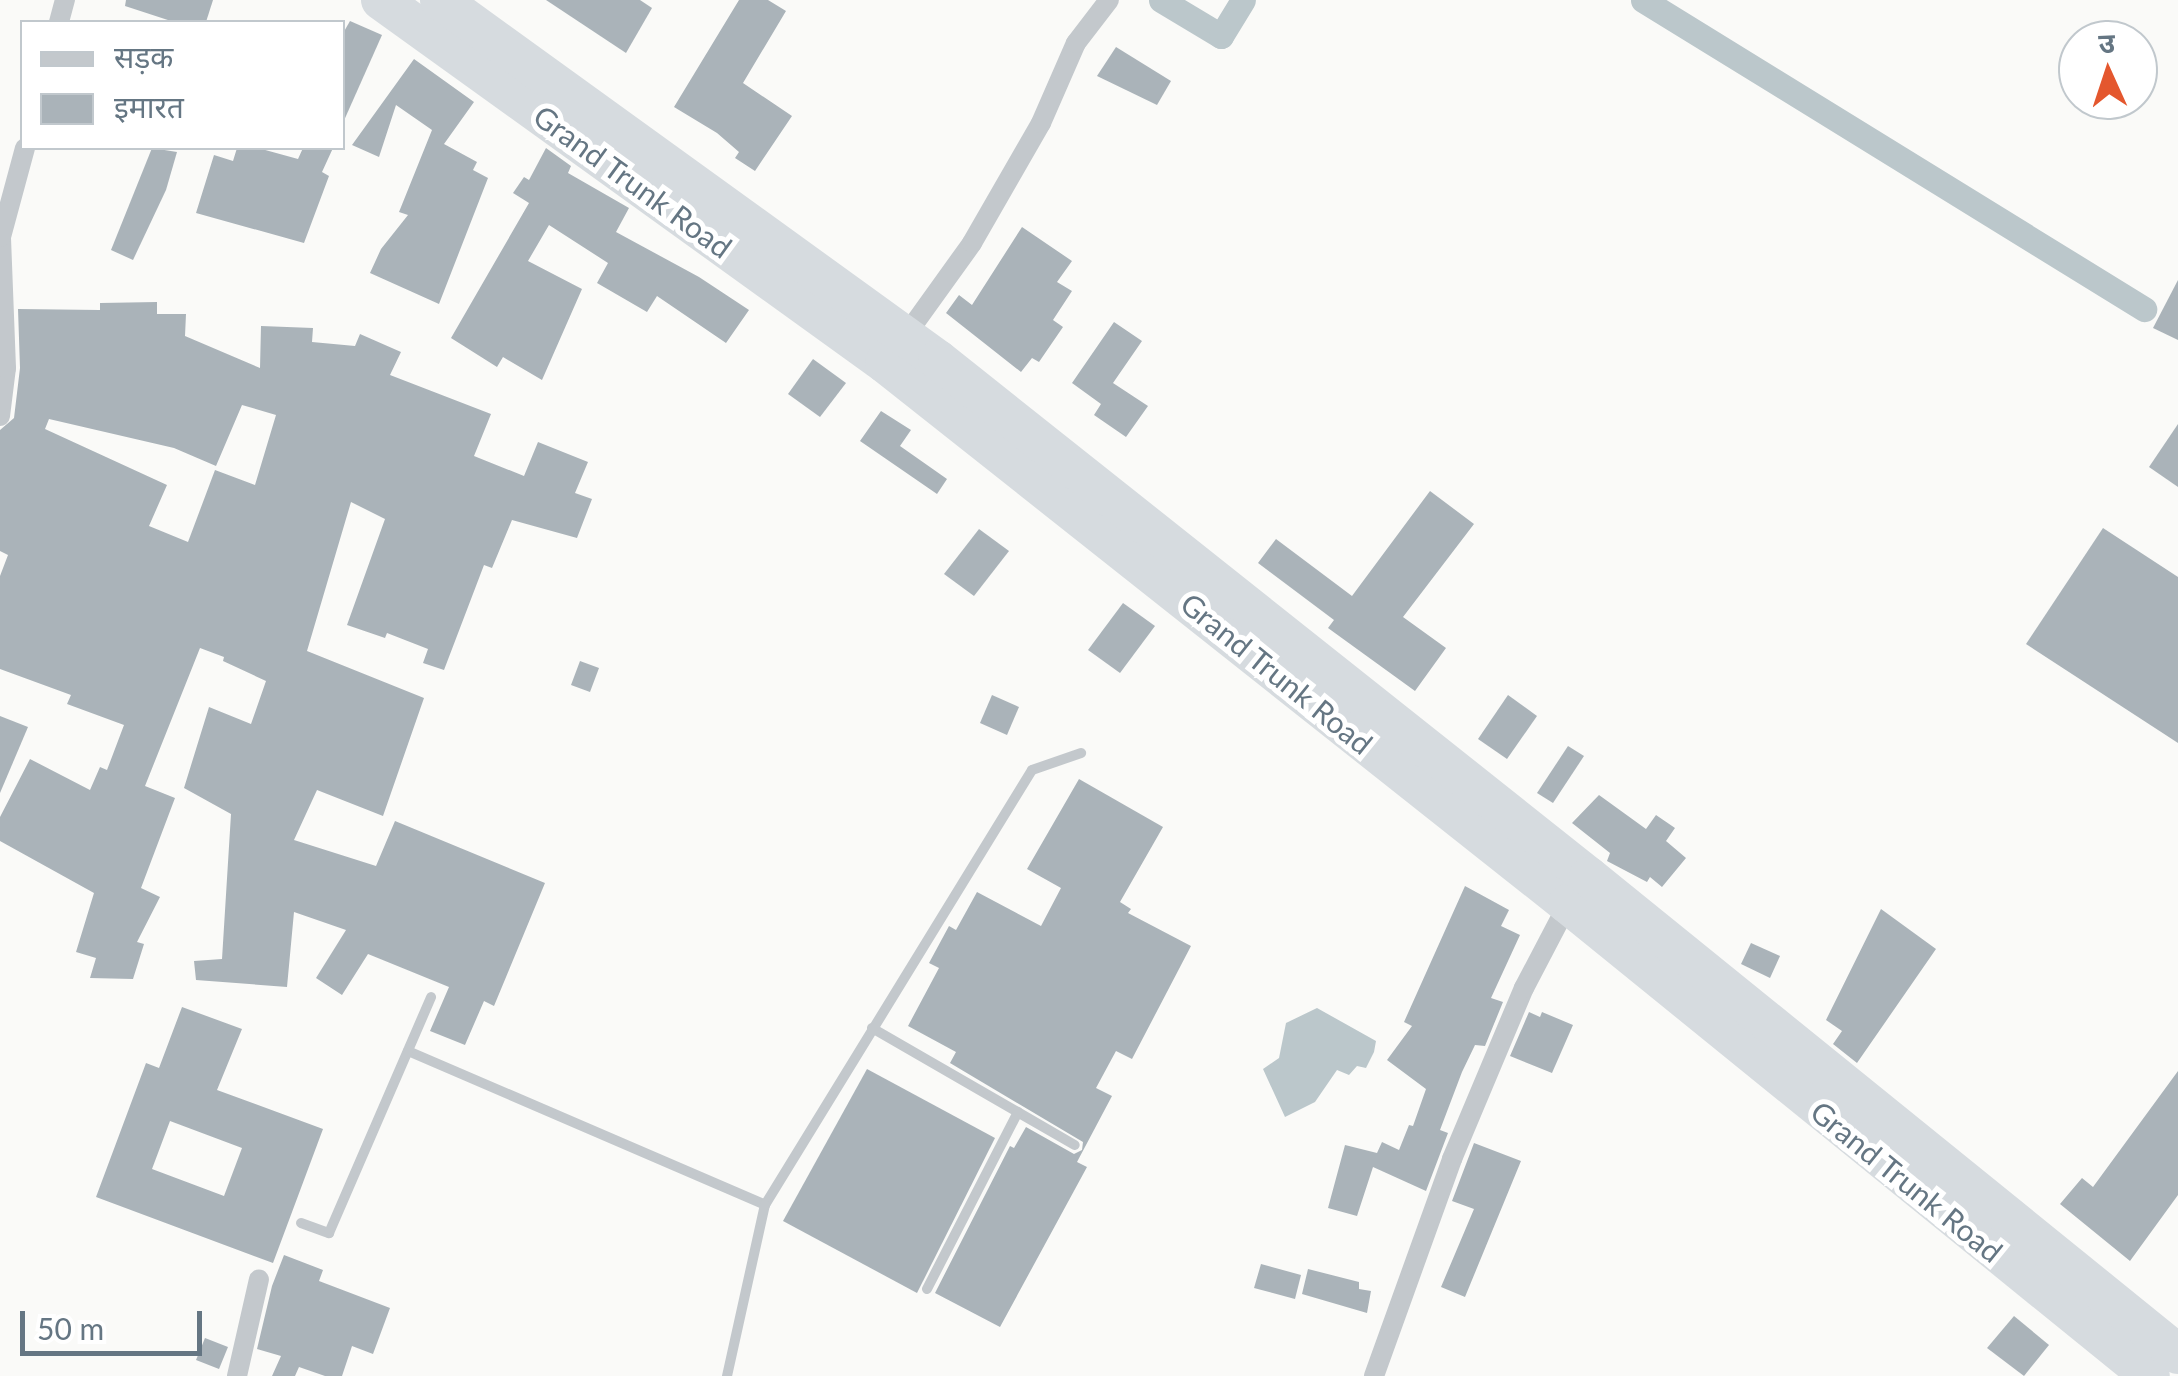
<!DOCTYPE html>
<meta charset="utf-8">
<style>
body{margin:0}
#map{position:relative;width:2178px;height:1376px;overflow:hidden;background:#fafaf8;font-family:Lato,"Noto Sans Devanagari",sans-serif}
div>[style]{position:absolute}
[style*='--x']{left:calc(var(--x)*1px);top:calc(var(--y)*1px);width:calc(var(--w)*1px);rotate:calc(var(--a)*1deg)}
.water>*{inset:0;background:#bbc7cb}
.canal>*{height:25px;margin:-12.5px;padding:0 12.5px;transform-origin:12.5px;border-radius:12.5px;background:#bbc7cb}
.building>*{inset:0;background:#aab3b9}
.lane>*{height:10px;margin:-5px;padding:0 5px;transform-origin:5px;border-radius:5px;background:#c3c8cc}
.street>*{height:20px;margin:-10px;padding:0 10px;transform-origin:10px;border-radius:10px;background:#c3c8cc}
.highway>*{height:40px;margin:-20px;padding:0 20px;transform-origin:20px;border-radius:20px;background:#d6dbdf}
span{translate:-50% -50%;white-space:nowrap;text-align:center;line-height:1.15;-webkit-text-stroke:10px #fff;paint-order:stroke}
.street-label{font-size:30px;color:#657683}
.legend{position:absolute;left:20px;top:20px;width:325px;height:130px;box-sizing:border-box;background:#fff;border:2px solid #c1c8cd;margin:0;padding:12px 18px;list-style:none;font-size:30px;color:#657683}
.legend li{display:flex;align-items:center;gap:20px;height:50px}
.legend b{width:50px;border:2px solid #c1c8cd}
.north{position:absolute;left:2058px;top:20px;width:100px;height:100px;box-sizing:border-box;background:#fff;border:2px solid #c1c8cd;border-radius:50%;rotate:357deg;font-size:28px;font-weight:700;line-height:40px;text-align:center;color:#657683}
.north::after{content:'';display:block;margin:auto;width:35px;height:45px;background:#e4572e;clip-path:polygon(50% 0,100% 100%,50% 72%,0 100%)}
.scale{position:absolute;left:20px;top:1311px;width:182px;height:45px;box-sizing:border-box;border:5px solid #657683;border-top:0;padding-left:12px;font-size:30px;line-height:35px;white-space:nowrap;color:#657683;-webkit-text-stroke:8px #fff;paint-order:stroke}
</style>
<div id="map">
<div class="water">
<i style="clip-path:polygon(1317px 1008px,1376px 1041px,1374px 1052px,1366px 1068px,1357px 1066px,1349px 1075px,1337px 1070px,1315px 1102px,1285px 1117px,1263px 1069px,1279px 1058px,1286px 1023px)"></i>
</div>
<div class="canal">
<i style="--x:1161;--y:0;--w:70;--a:31"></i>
<i style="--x:1221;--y:36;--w:42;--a:-58.6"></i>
<i style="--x:1643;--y:0;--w:589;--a:31.66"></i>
</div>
<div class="building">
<i style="clip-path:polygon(126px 0,213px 0,206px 22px,174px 22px,125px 6px)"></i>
<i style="clip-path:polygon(546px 0,640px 0,652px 8px,626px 53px)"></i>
<i style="clip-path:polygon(739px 0,768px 0,786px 11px,743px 83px,792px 116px,755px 171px,735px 158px,739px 152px,717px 133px,674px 107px)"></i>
<i style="clip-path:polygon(350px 21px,382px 35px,342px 125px,342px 35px)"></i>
<i style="clip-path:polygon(1116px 47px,1171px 81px,1157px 105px,1097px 76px)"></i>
<i style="clip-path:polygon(414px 59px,474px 102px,444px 144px,477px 162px,473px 170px,488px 178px,439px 304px,370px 273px,381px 249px,408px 215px,399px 212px,432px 130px,396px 105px,379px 157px,352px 145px)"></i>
<i style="clip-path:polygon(152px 148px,177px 152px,166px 190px,133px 260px,111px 250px)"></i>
<i style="clip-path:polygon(237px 148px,258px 148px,298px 159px,303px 148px,333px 148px,322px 172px,329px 176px,304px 243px,196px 213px,214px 155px,233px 161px)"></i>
<i style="clip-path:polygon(546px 148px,571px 166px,568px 173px,629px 208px,616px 232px,699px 277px,749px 310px,726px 343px,657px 296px,647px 312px,597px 283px,608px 263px,549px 225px,528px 261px,582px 289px,542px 380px,503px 357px,497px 367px,451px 338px,529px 203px,513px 193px,524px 177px,529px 180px)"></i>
<i style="clip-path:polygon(1022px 227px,1072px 261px,1057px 282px,1072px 291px,1053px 320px,1063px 327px,1039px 362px,1032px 358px,1021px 372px,946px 313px,959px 295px,972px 305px)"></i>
<i style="clip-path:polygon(2178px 280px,2178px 340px,2153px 328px)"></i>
<i style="clip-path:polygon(evenodd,157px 302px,157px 314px,186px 314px,185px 336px,260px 368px,261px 326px,313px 328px,312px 342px,355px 346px,360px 334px,401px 352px,390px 375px,491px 414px,474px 456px,524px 476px,538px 442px,588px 462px,575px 493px,592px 499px,577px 538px,512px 520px,492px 568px,484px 565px,444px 670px,423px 663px,428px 649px,387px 633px,385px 638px,347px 625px,385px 519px,351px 502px,307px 651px,424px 698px,383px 816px,317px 790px,294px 840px,376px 866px,395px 821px,545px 883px,494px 1006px,484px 1001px,465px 1045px,430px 1031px,449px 987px,368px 954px,342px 995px,316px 978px,346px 930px,294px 912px,287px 987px,196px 980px,194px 961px,222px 959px,231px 814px,184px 788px,209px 707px,251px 724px,266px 681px,223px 661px,224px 657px,200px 648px,145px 786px,175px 798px,141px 888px,160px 897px,137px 942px,144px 944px,133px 979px,90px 978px,96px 958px,76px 952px,94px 893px,0 841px,0 817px,30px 759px,90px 790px,100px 767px,107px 770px,124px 725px,67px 704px,71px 695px,0 669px,0 576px,8px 555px,0 551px,0 430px,14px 418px,20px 368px,18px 309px,100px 310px,100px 303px,157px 302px,242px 405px,276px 415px,255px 485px,215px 470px,188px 542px,149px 526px,167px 485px,45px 429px,49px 419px,174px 448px,216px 466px,242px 405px)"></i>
<i style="clip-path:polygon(1114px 322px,1142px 341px,1113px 383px,1148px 406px,1126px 437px,1094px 415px,1101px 404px,1072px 383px)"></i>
<i style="clip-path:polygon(813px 359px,846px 383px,820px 417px,788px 394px)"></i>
<i style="clip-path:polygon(881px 411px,911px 430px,900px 446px,947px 479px,937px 494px,860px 441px)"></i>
<i style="clip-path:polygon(2178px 424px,2178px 487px,2149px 467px)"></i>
<i style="clip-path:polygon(1430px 491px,1474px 524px,1403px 617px,1446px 648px,1415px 691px,1328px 628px,1334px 620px,1258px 563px,1276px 539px,1352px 596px)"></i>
<i style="clip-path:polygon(2103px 528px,2178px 577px,2178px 743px,2026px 644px)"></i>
<i style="clip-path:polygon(979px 529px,1009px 551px,974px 596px,944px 574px)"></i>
<i style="clip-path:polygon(1123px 603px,1155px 626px,1120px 673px,1088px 650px)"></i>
<i style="clip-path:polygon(580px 661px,599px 668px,590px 692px,571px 685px)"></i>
<i style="clip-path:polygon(992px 695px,1019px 707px,1007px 735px,980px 723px)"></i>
<i style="clip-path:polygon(1508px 695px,1537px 716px,1507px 759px,1478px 739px)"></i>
<i style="clip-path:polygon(0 716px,28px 727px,0 793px)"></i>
<i style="clip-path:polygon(1568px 746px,1584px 756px,1553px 803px,1537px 793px)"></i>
<i style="clip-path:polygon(1079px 779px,1163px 827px,1120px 902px,1131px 909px,1128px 913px,1191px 946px,1132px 1059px,1116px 1051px,1096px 1088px,1112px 1096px,1077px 1162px,1087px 1167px,1000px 1327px,935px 1293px,1010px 1146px,1014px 1148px,1026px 1127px,1074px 1154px,1082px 1150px,1083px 1142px,950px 1063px,956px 1052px,908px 1026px,939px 968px,929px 963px,949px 926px,956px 930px,977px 892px,1041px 926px,1061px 888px,1027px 869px)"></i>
<i style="clip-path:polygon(1599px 795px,1646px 829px,1656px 815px,1675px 828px,1666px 841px,1686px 858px,1662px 887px,1650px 877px,1647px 882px,1607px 861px,1610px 853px,1572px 823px)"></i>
<i style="clip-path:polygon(1465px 886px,1509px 910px,1501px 926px,1520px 935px,1491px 998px,1503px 1002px,1485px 1046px,1475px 1045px,1462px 1072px,1440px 1130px,1448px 1133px,1426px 1191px,1373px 1167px,1357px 1216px,1328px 1208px,1345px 1145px,1377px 1153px,1382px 1142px,1399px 1150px,1409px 1125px,1413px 1126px,1426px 1089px,1387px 1060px,1412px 1026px,1404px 1022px)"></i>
<i style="clip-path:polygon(1881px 909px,1936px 949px,1857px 1063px,1833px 1044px,1842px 1031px,1826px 1020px)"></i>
<i style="clip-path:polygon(1751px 943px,1780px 956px,1770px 978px,1741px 964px)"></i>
<i style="clip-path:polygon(evenodd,182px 1007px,242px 1029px,217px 1090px,323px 1129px,273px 1263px,96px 1197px,146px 1063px,159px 1068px,182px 1007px,170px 1121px,242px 1148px,224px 1196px,152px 1169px,170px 1121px)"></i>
<i style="clip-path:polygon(1529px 1012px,1540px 1017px,1542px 1012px,1573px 1025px,1552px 1073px,1510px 1056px)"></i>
<i style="clip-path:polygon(867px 1069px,995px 1138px,917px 1293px,783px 1221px)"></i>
<i style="clip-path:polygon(2178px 1071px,2178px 1195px,2130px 1261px,2060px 1204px,2082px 1178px,2093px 1187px)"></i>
<i style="clip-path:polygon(1474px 1143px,1521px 1161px,1465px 1297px,1441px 1287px,1474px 1209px,1452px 1201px)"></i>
<i style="clip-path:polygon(284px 1255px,323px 1270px,319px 1281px,390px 1308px,373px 1354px,352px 1346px,342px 1376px,325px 1376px,299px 1367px,295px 1376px,272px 1376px,281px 1356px,257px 1349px,272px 1286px)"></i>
<i style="clip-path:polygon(1261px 1264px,1301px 1275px,1295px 1299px,1254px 1288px)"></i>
<i style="clip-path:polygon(1308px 1269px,1359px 1282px,1359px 1289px,1371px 1291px,1367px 1313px,1302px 1294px)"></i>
<i style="clip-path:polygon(2014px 1316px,2049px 1345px,2024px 1376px,1987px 1348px)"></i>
<i style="clip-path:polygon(205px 1338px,228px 1347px,219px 1369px,196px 1360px)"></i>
</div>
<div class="lane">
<i style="--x:872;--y:1028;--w:234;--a:30"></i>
<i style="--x:408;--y:1051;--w:389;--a:23.3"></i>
<i style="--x:765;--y:1205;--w:510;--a:-58.46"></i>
<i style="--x:1032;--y:770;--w:52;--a:-19.1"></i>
<i style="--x:301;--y:1223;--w:30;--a:20"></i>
<i style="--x:329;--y:1233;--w:257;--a:-66.6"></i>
<i style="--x:927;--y:1289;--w:199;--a:-62.8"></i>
<i style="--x:727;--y:1376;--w:175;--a:-77.5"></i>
</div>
<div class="street">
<i style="--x:59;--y:22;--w:23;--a:-75"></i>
<i style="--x:906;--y:335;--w:113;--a:-54.3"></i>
<i style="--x:972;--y:243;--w:138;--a:-60.1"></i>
<i style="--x:1041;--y:123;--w:87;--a:-66.4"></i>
<i style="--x:1076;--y:43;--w:54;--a:-52.5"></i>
<i style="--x:0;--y:416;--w:48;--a:-82.9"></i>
<i style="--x:6;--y:368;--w:131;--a:-92.2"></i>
<i style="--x:1;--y:237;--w:92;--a:-74.9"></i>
<i style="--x:237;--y:1376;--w:99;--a:-77.2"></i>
<i style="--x:1374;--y:1376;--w:231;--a:-70.2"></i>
<i style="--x:1452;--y:1159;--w:186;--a:-67.2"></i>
<i style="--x:1524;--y:988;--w:95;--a:-62.4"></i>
</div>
<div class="highway">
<i style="--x:381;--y:0;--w:621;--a:35.76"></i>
<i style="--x:885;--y:363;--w:871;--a:38.38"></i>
<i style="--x:1568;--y:904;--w:749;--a:39.04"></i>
<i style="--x:440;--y:0;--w:614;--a:35.86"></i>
<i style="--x:938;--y:360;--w:831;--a:38.46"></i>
<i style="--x:1589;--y:877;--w:758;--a:39"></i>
</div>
<div class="street-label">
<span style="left:633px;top:181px;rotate:36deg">Grand Trunk Road</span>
<span style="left:1277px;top:673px;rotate:39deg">Grand Trunk Road</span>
<span style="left:1907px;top:1181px;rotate:39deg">Grand Trunk Road</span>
</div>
<ul class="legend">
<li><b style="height:12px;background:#c3c8cc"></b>सड़क</li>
<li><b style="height:28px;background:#aab3b9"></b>इमारत</li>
</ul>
<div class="north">उ</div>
<div class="scale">50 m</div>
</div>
